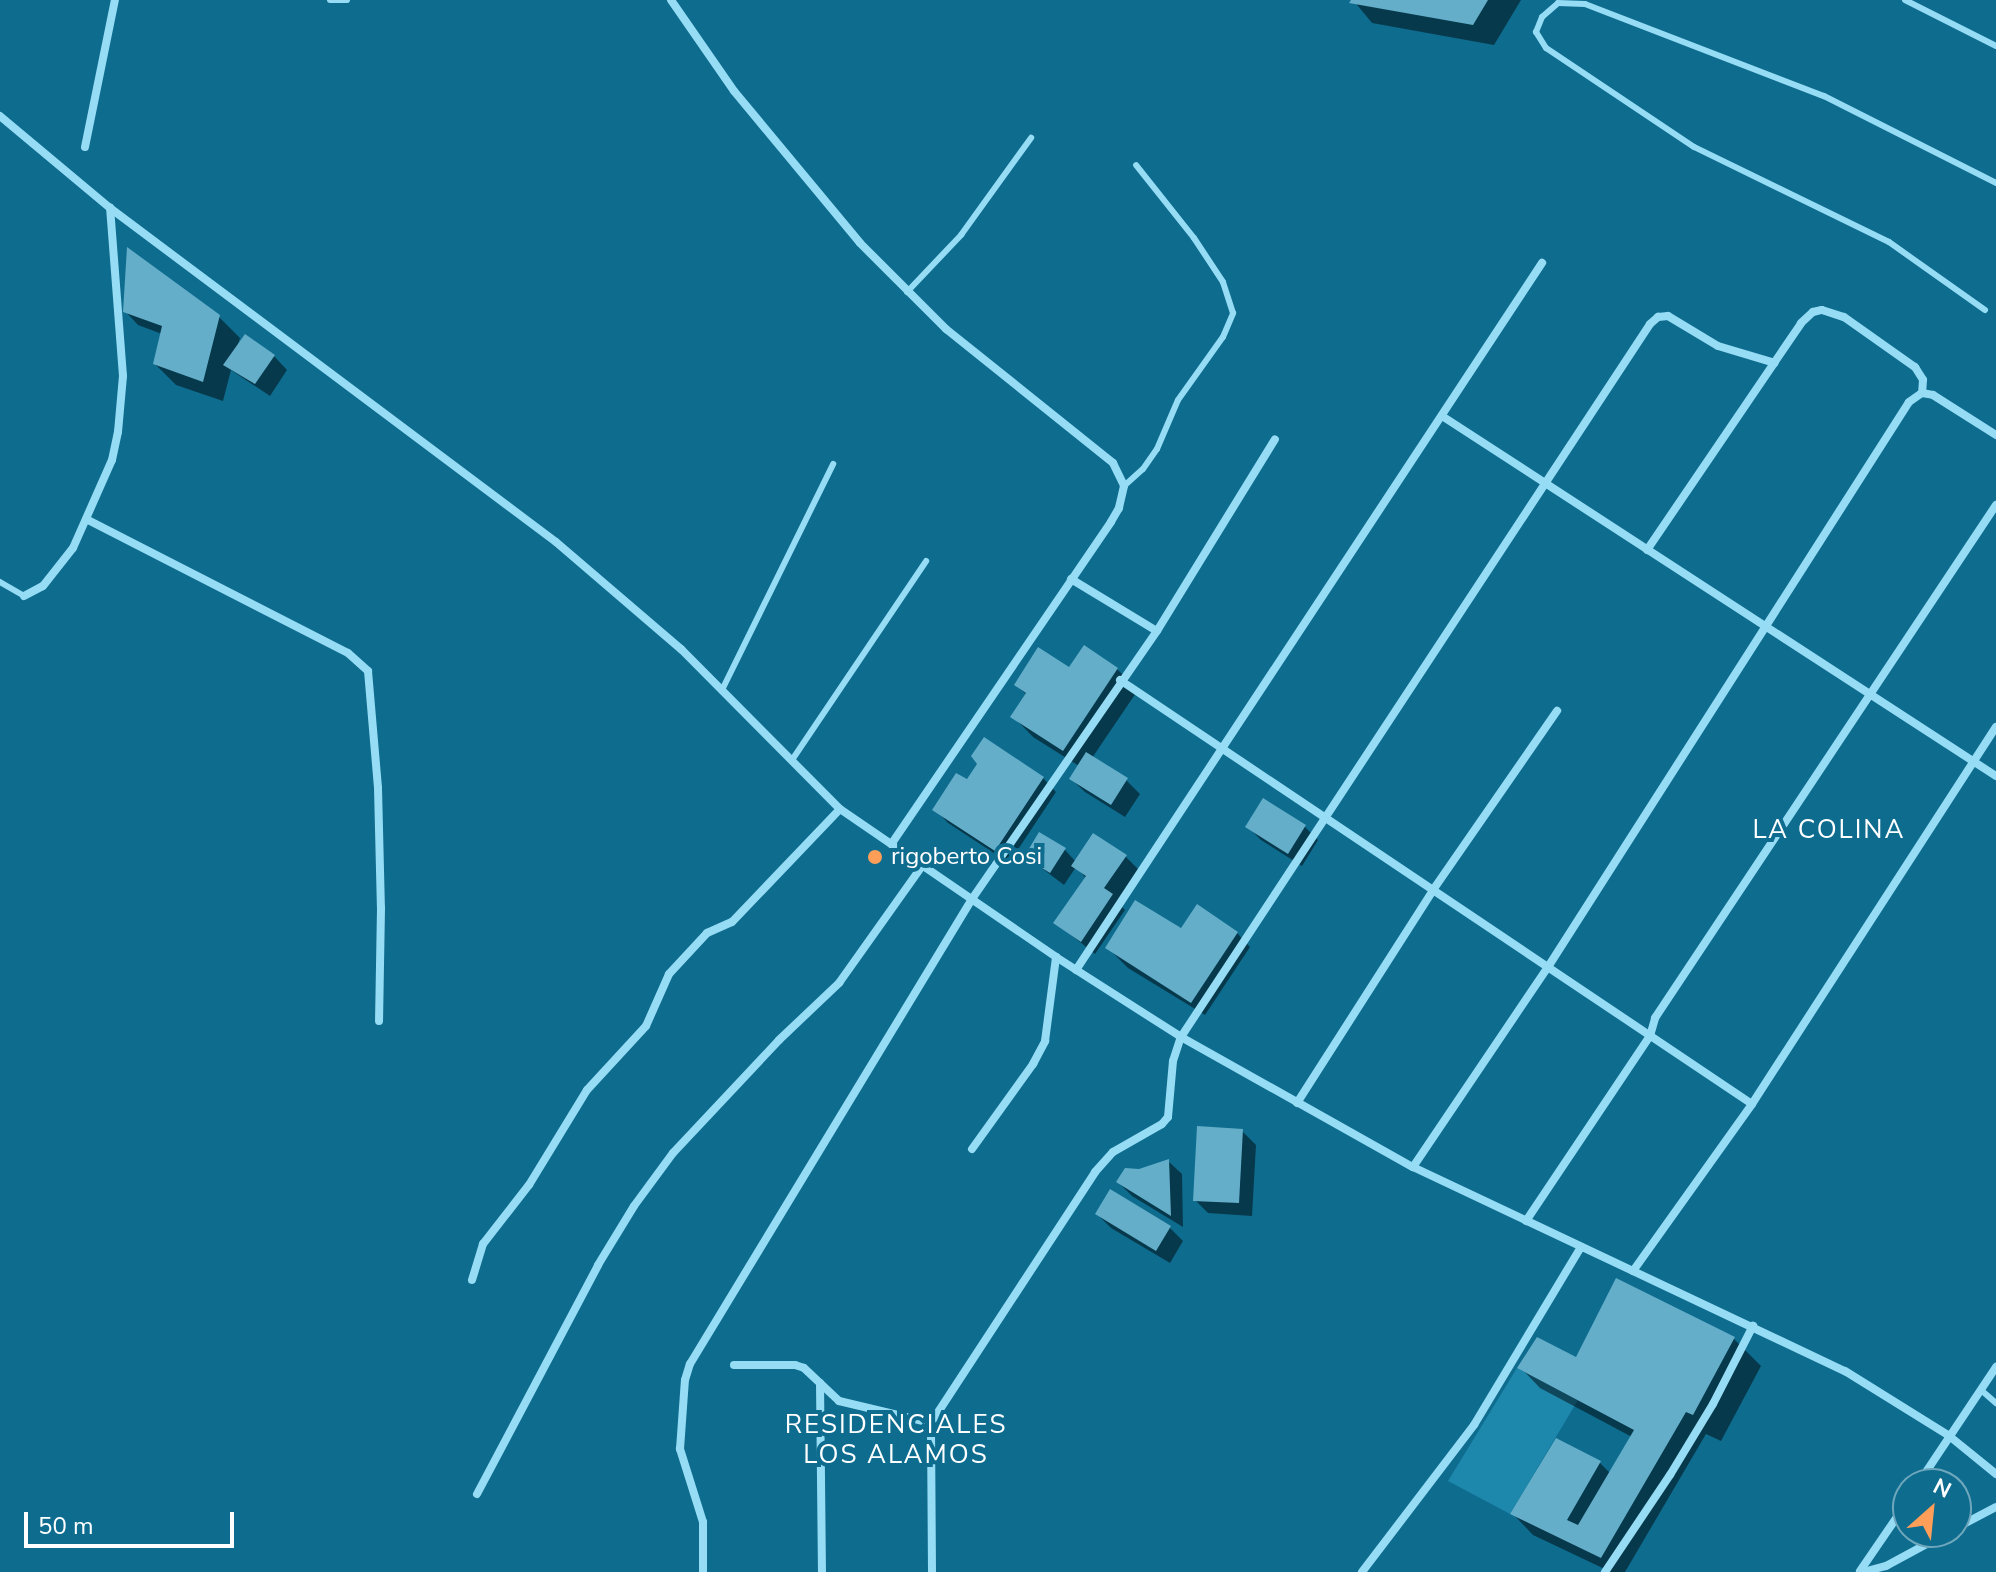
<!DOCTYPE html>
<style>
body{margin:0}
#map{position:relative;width:1996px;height:1572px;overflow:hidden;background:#0e6c8f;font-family:"Nunito Sans",sans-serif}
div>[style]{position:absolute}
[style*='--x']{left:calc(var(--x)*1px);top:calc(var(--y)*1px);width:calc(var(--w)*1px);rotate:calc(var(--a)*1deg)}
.green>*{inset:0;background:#1d87ac}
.shadow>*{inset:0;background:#0007}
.building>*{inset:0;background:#64aec9}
.lane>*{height:6px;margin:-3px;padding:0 3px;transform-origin:3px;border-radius:3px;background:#96dcf4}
.street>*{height:8px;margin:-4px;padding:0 4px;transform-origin:4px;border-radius:4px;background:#96dcf4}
.dots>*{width:22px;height:22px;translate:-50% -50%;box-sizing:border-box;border:4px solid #0e6c8f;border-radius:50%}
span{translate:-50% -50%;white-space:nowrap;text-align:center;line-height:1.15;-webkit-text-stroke:8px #0e6c8f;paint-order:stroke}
.poi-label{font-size:24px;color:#fff}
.left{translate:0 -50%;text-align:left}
.neighbourhood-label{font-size:26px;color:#fff;letter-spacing:2px}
.north{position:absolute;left:1892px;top:1468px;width:80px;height:80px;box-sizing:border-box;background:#0e6c8f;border:2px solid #6ea7bc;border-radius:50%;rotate:27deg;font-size:22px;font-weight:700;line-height:32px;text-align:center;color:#fff}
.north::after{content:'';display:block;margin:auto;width:28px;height:36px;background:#ff9e59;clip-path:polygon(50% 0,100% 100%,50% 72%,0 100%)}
.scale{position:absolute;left:24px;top:1512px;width:210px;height:36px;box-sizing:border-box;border:4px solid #fff;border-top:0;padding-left:10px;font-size:24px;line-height:28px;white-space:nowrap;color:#fff;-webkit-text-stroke:6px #0e6c8f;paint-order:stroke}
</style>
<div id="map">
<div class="green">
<i style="clip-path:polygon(1517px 1368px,1578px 1400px,1510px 1514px,1448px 1481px)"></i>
</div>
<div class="shadow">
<i style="clip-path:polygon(1353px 0,1521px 0,1494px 45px,1372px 23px)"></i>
<i style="clip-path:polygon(125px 311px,219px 317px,240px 338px,237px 348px,274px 356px,287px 370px,270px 396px,231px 370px,223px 401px,176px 385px,155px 364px,162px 334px,138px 325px)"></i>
<i style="clip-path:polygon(1117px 669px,1138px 690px,1092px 758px,1126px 780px,1140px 794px,1125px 817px,1085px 792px,1071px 779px,1079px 766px,1033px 737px,1013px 716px,1027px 695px,1016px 685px,1070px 670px)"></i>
<i style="clip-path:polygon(1043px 778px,1056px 792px,1009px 863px,948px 823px,935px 809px)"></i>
<i style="clip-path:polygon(1247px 826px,1305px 827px,1318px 840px,1302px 866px,1261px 840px)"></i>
<i style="clip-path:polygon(1065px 850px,1076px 862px,1125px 856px,1139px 870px,1117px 902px,1125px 910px,1095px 954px,1056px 923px,1086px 878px,1076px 867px,1064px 885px,1027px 857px)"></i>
<i style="clip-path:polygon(1237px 933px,1250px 947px,1205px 1015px,1128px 968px,1108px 948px)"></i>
<i style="clip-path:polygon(1242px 1131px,1256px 1145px,1252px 1216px,1208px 1213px,1195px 1200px)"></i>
<i style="clip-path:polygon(1168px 1161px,1182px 1174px,1183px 1227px,1132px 1196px,1118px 1182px)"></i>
<i style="clip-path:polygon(1097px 1214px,1169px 1227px,1183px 1241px,1170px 1263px,1111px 1228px)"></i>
<i style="clip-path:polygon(1734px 1339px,1761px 1366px,1721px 1441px,1706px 1434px,1625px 1572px,1611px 1572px,1533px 1535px,1513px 1514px,1556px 1441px,1600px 1463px,1611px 1474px,1632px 1437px,1540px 1388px,1520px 1367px)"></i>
</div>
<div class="building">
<i style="clip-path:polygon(1351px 0,1488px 0,1473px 25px,1349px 3px)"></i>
<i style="clip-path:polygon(127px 247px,220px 315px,203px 382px,153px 364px,162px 326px,123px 312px)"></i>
<i style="clip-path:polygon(245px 334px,275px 355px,255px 384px,223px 365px)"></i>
<i style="clip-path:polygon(1084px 645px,1118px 668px,1063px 751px,1010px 717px,1026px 693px,1014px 685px,1038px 647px,1069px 667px)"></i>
<i style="clip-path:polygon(984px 737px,1044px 777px,995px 851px,932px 810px,956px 773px,967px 779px,977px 764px,971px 756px)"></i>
<i style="clip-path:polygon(1086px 752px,1128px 778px,1111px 805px,1069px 779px)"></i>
<i style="clip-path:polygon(1263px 798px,1306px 825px,1288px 854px,1245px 827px)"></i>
<i style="clip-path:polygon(1039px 832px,1066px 848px,1050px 873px,1024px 857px)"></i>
<i style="clip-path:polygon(1093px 833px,1127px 855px,1104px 888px,1113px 894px,1081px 942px,1053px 923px,1086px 876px,1071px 866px)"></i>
<i style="clip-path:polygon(1135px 900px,1181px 928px,1197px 904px,1238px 932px,1191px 1003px,1105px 948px)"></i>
<i style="clip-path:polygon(1197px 1126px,1243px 1129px,1239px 1203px,1193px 1201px)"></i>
<i style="clip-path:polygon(1169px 1159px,1171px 1216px,1116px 1182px,1125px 1168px,1139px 1169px)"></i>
<i style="clip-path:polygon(1110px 1189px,1171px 1226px,1156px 1251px,1095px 1214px)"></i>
<i style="clip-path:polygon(1616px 1278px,1735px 1337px,1693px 1415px,1686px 1412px,1601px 1558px,1510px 1514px,1556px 1438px,1601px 1461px,1567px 1520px,1578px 1525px,1634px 1430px,1517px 1368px,1537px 1337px,1576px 1357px)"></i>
</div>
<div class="lane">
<i style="--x:330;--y:0;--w:17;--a:0"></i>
<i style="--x:1905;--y:0;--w:102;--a:26.8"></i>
<i style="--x:907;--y:292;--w:79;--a:-46.5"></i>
<i style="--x:961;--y:235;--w:120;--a:-54.2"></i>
<i style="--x:1985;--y:310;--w:118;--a:-144.7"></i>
<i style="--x:1889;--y:242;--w:217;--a:-154"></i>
<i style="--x:1694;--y:147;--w:178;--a:-146.2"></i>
<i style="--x:1546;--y:48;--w:19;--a:-122"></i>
<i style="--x:1536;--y:32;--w:16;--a:-68"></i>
<i style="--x:1542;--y:17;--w:21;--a:-41"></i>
<i style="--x:1558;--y:3;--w:27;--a:2"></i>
<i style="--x:1585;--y:4;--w:256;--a:21.1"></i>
<i style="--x:1824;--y:96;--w:193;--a:26.8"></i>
<i style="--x:1124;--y:486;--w:25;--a:-42"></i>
<i style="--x:1143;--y:469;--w:24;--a:-55"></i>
<i style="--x:1157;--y:449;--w:53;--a:-66.8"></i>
<i style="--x:1178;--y:400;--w:77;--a:-54.5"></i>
<i style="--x:1223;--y:337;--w:26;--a:-67"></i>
<i style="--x:1233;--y:313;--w:33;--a:-108"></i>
<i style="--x:1223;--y:282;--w:53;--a:-123.4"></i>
<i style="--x:1194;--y:238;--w:93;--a:-128.5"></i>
<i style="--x:0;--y:582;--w:28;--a:30"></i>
<i style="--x:722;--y:690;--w:252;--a:-63.8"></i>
<i style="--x:792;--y:760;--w:240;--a:-56"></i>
<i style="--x:1981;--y:1390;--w:20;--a:41"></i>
</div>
<div class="street">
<i style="--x:671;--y:0;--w:111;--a:55.3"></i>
<i style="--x:734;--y:91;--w:197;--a:50.3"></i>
<i style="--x:860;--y:243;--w:122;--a:45"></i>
<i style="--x:946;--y:329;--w:214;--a:38.7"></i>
<i style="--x:1113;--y:463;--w:25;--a:64"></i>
<i style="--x:1124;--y:486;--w:23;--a:103"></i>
<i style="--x:1119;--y:508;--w:16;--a:120"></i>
<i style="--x:1111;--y:522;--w:390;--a:124.3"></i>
<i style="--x:0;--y:116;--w:143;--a:39.9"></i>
<i style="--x:110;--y:208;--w:557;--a:36.83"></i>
<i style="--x:556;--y:542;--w:165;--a:40.6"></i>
<i style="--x:681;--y:649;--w:226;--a:45.2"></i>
<i style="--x:840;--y:809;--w:262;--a:34.4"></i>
<i style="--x:1056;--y:957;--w:148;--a:32.6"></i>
<i style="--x:1181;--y:1037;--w:266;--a:29.3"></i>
<i style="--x:1413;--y:1167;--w:478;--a:25.3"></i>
<i style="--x:1845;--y:1371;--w:121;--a:31.9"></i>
<i style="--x:1948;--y:1435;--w:62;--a:39.1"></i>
<i style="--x:85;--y:147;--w:150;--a:-78.5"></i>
<i style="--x:1442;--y:416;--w:661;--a:33.02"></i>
<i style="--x:88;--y:520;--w:292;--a:27.1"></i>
<i style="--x:348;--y:653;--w:27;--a:42"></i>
<i style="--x:368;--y:671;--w:117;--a:85.1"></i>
<i style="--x:378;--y:788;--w:120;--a:88.6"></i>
<i style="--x:381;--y:908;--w:113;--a:91"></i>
<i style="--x:1647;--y:550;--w:274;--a:-55.8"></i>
<i style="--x:1801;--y:323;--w:16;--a:-43"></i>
<i style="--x:1813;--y:312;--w:9;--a:-13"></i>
<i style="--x:1822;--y:310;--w:23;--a:18"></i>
<i style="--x:1844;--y:317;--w:87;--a:35.2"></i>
<i style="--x:1915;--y:367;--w:15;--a:58"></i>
<i style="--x:1923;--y:380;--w:13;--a:94"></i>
<i style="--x:1071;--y:579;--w:100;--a:31.2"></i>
<i style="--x:24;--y:596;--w:21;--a:-28"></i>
<i style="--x:43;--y:586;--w:48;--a:-51.7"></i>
<i style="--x:73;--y:548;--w:96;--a:-66.1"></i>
<i style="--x:112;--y:460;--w:29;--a:-78"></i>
<i style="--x:118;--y:432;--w:56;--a:-84.9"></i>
<i style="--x:123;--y:376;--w:169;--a:-94.4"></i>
<i style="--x:1120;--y:680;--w:761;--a:33.86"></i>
<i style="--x:1076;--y:970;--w:847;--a:-56.61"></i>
<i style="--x:1297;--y:1103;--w:253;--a:-57.4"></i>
<i style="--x:1433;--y:890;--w:218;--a:-55.3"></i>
<i style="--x:972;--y:1149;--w:105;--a:-54.3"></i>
<i style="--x:1033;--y:1064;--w:26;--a:-62"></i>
<i style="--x:1045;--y:1041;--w:85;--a:-82.5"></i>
<i style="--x:1413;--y:1167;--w:241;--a:-56"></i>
<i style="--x:1548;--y:967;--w:670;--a:-57.42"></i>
<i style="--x:1909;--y:402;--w:16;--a:-35"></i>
<i style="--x:1922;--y:393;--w:11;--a:10"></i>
<i style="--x:1933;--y:395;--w:75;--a:32.4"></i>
<i style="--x:1526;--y:1221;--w:223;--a:-56.2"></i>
<i style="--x:1650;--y:1036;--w:19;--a:-74"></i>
<i style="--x:1655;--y:1018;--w:616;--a:-56.39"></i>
<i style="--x:1633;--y:1271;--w:205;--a:-54.5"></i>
<i style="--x:1752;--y:1104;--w:449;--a:-57.1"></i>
<i style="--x:472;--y:1280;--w:38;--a:-73"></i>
<i style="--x:483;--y:1244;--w:75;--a:-52.1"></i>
<i style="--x:529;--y:1185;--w:111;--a:-58.6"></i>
<i style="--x:587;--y:1090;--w:87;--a:-47.3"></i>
<i style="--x:646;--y:1026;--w:57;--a:-66.1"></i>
<i style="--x:669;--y:974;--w:56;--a:-47.2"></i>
<i style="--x:707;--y:933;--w:27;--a:-24"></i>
<i style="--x:732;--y:922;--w:156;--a:-46.3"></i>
<i style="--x:734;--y:1365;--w:61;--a:0"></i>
<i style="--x:795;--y:1365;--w:9;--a:18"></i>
<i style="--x:804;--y:1368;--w:48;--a:43.3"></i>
<i style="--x:839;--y:1401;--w:95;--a:13.4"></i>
<i style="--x:820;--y:1383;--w:189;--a:89.4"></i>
<i style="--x:1918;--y:1484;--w:141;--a:-56.3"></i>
<i style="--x:477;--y:1494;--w:259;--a:-62.1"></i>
<i style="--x:598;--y:1265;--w:69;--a:-58.6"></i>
<i style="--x:634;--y:1206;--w:66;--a:-53.7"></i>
<i style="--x:673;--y:1153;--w:155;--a:-46.8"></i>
<i style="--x:779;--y:1040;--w:83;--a:-43.5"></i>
<i style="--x:839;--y:983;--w:145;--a:-54.6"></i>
<i style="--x:1956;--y:1528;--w:45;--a:-27.7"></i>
<i style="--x:1860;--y:1571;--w:85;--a:-55.6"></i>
<i style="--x:703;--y:1572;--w:50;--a:-90"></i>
<i style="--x:703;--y:1522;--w:77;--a:-107.5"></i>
<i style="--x:680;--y:1449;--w:69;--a:-85.9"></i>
<i style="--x:685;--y:1380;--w:17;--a:-73"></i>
<i style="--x:690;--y:1364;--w:544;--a:-58.77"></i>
<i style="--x:972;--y:899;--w:326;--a:-55.4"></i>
<i style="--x:1157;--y:631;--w:225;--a:-58.4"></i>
<i style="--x:932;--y:1572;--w:149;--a:-90.4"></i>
<i style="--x:931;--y:1423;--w:300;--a:-56.8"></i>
<i style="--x:1095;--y:1172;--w:27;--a:-48"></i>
<i style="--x:1113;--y:1152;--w:56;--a:-29.7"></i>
<i style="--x:1162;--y:1124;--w:9;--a:-49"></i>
<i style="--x:1168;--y:1117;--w:56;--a:-84.9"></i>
<i style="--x:1173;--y:1061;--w:25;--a:-72"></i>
<i style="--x:1181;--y:1037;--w:853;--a:-56.66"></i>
<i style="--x:1650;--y:324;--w:11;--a:-41"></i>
<i style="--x:1658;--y:317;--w:10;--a:-6"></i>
<i style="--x:1668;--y:316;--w:58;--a:31"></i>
<i style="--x:1718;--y:346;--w:59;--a:16.6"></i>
<i style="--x:1362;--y:1572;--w:185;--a:-52.7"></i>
<i style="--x:1474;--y:1425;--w:208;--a:-59"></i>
<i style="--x:1605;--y:1572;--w:117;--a:-56.2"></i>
<i style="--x:1670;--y:1475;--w:83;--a:-58.8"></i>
<i style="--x:1713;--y:1404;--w:88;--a:-62.9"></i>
<i style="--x:1863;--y:1572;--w:24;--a:-15"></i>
<i style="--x:1886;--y:1566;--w:72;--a:-28.4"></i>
</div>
<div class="dots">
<i style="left:875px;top:857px;background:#ff9e59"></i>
</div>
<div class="poi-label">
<span class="left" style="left:891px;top:857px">rigoberto Cosi</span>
</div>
<div class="neighbourhood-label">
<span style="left:1829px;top:830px">LA COLINA</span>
<span style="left:896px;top:1440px">RESIDENCIALES<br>LOS ALAMOS</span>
</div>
<div class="north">N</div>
<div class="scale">50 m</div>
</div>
